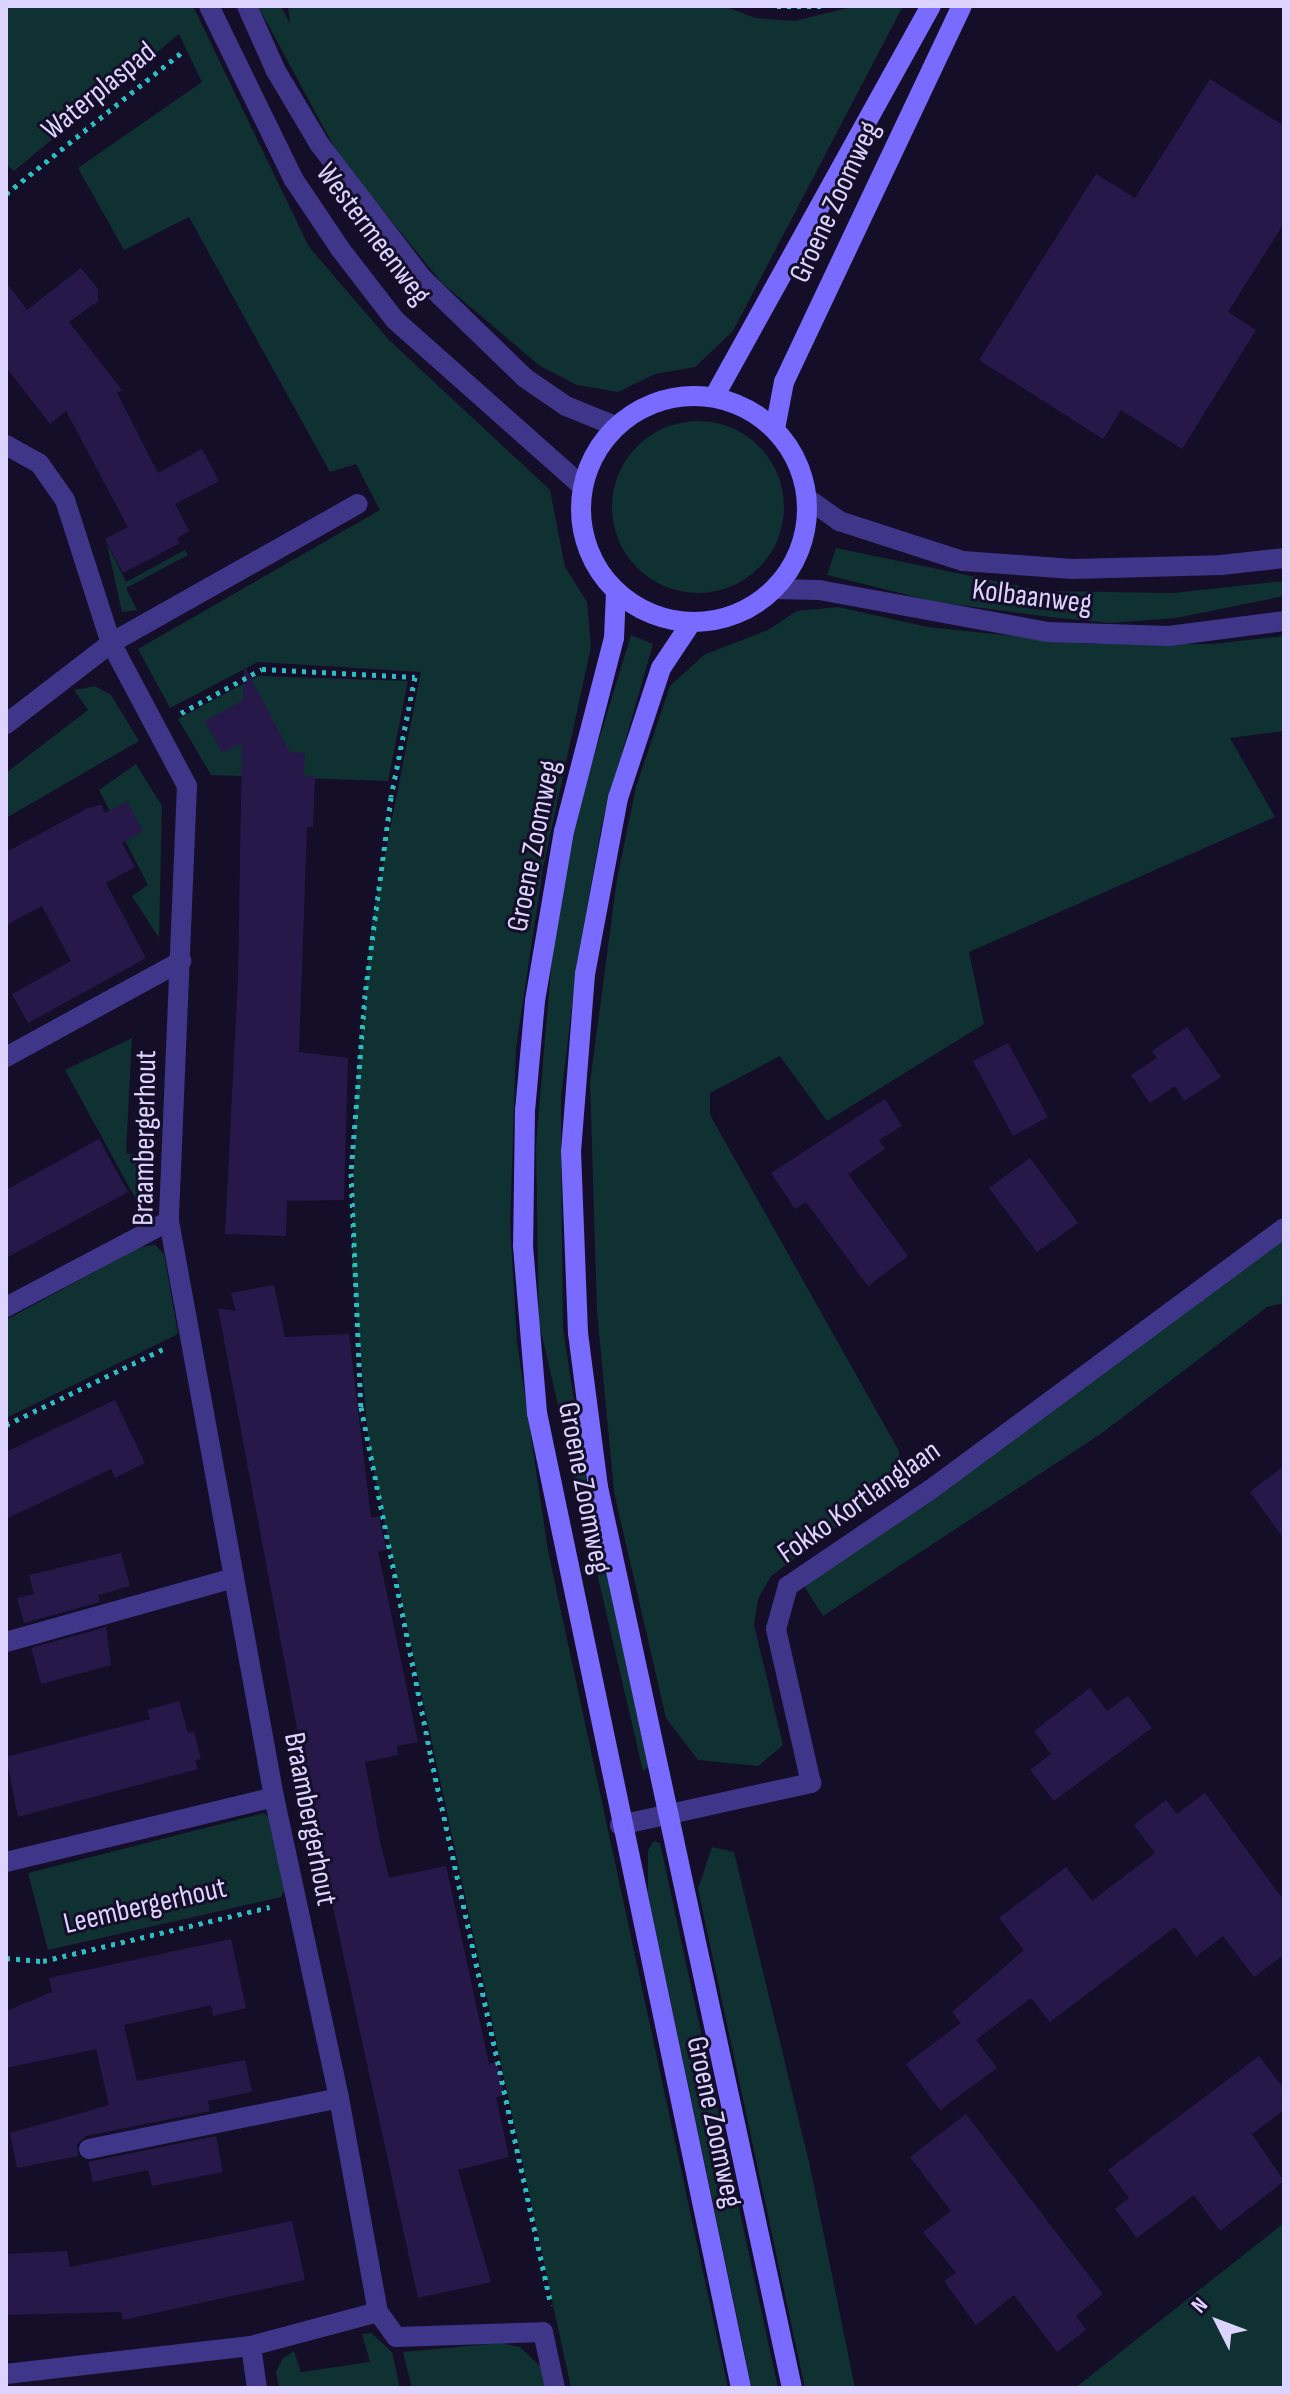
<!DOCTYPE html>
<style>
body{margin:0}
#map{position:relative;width:1290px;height:2394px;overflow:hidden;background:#140e28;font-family:"Sofia Sans Condensed",sans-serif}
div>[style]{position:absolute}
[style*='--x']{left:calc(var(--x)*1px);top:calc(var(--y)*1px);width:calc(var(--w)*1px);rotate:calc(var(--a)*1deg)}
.green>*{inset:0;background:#103132}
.round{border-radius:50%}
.building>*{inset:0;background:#26194a}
.path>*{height:5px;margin-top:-2.5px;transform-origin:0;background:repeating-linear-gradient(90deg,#27bfc0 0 4px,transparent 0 10px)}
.service>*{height:20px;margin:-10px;padding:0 10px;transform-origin:10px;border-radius:10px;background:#3f368a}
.minor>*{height:20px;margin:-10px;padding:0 10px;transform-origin:10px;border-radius:10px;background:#3f368a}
.tertiary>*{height:20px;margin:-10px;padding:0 10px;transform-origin:10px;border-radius:10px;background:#3f368a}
.secondary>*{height:20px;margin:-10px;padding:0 10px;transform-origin:10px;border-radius:10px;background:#796bff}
.secondary>.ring{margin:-10px;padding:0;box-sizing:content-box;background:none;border:20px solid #796bff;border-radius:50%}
span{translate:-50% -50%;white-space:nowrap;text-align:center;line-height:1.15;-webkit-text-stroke:6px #140e28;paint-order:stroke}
.street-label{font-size:30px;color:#dcd4ff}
.frame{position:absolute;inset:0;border:8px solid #dcd4ff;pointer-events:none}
.north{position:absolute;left:1178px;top:2282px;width:80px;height:80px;-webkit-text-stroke:6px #140e28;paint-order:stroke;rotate:312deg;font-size:22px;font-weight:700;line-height:32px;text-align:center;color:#dcd4ff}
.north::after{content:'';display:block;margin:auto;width:28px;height:36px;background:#dcd4ff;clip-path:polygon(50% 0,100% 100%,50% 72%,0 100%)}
</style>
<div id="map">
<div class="green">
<i style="clip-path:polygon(6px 6px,193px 6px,309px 247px,389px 340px,550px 490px,565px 567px,587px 602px,591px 647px,543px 868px,516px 1048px,510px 1224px,517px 1342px,548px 1551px,728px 2388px,571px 2388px,370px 1455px,352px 1265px,355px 1103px,372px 921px,421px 672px,258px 662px,170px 708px,138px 649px,380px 510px,356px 464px,330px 472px,189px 217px,124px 250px,78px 168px,202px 82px,179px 34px,14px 171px,6px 164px)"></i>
<i style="clip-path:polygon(258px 6px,281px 6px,290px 24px,288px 6px,724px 6px,755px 18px,794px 21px,856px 6px,903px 6px,733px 331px,695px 367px,655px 374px,618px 392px,577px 385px,540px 366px,442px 283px,340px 158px)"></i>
<i class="round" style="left:612px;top:421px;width:172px;height:172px"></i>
<i style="clip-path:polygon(107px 544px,126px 582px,185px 550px,188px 555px,126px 588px,137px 610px,122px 612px)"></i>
<i style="clip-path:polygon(836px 548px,1043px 591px,1173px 593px,1284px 581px,1284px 596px,1176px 618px,1110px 623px,1050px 617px,936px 602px,827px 575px)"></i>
<i style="clip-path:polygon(838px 607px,928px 627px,1089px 644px,1212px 644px,1284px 636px,1284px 731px,1230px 738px,1275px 817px,969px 952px,984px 1024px,827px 1121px,780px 1056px,710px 1093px,710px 1115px,899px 1451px,899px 1481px,771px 1576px,758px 1599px,754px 1625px,783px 1745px,758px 1766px,698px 1760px,666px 1718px,614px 1492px,597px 1311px,590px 1082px,617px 879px,636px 787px,670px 686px,704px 655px,768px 630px,797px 611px)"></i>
<i style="clip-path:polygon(631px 635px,653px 644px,602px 823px,577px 964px,561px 1098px,561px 1156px,563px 1329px,587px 1483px,648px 1767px,643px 1771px,539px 1323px,536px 1145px,553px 944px,579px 805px)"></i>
<i style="clip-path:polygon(258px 676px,408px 681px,388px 781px,211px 775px,178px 719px)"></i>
<i style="clip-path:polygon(95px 686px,111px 695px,139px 741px,6px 818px,6px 773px,88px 710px,74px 690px)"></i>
<i style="clip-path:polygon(136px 764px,162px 806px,159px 938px,132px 896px,148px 885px,99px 790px)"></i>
<i style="clip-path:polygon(132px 1038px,126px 1153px,153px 1159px,152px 1197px,144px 1214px,65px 1070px)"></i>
<i style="clip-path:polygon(1284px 1238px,1284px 1303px,1267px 1307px,1102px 1433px,823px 1616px,804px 1586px)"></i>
<i style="clip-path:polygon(155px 1245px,164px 1254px,178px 1334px,6px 1418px,6px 1320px,140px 1247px)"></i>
<i style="clip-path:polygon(264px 1813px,272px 1821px,285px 1889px,281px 1897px,48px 1950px,28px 1873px)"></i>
<i style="clip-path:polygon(654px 1841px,660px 1843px,778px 2388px,752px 2388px,648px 1893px,648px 1850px)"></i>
<i style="clip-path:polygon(712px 1847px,734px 1852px,809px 2162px,855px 2388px,805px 2388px,698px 1889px)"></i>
<i style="clip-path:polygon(1284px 2223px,1284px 2388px,1075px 2388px)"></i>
<i style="clip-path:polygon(371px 2333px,392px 2352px,400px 2388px,279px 2388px,276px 2372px,283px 2358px,294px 2351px,301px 2372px,370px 2362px,362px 2334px)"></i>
<i style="clip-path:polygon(501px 2343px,520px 2347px,542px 2368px,545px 2388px,412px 2388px,403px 2352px)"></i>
</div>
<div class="building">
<i style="clip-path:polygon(1210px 79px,1284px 126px,1284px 223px,1228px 312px,1256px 330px,1182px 449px,1121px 410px,1103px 439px,979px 360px,1096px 174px,1135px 198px)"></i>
<i style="clip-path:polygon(81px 268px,98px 289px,98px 301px,69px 322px,122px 390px,117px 393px,158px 473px,202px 449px,219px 481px,175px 504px,189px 531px,177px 538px,180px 543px,123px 573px,105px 539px,128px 527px,66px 411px,50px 424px,6px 367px,6px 282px,27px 310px)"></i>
<i style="clip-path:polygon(244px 665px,290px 752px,305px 753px,304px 776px,315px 776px,313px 827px,307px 827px,299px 1052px,348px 1058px,344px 1200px,287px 1201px,286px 1236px,225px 1234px,238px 977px,242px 743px,222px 753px,205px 721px,243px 700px)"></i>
<i style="clip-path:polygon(127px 801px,143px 831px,122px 843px,135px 867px,106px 883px,146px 958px,28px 1023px,12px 994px,71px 961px,42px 906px,6px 925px,6px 852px,88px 808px,101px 805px,105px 813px)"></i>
<i style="clip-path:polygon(1187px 1027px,1221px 1077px,1184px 1101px,1175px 1086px,1150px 1103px,1131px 1075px,1157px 1058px,1152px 1051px)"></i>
<i style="clip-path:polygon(1008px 1043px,1048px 1117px,1013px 1136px,973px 1061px)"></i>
<i style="clip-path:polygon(885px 1099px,902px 1126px,879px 1140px,885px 1149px,848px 1174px,908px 1256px,868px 1286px,806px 1202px,795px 1209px,771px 1173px)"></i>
<i style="clip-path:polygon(99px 1139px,128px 1192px,6px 1258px,6px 1190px)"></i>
<i style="clip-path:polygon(1030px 1158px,1078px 1223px,1037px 1252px,989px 1188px)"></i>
<i style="clip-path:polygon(274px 1285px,285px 1337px,349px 1334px,371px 1518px,379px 1516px,386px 1550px,378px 1551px,418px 1742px,397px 1746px,398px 1755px,365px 1762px,380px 1841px,389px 1878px,446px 1866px,489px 2064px,497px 2062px,504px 2095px,496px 2097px,509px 2157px,458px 2170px,491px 2282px,418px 2298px,317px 1834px,218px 1308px,236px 1311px,231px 1293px)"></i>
<i style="clip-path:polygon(115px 1400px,145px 1463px,115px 1478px,111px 1469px,6px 1519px,6px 1452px)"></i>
<i style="clip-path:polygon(1284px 1466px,1284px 1539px,1250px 1492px)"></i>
<i style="clip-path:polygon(121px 1553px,130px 1586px,98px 1595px,100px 1602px,24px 1623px,17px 1598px,34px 1594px,29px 1575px)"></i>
<i style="clip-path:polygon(106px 1627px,111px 1665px,41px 1684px,31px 1648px)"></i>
<i style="clip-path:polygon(1090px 1688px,1107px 1711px,1128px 1696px,1152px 1728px,1054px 1801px,1030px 1770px,1051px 1754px,1034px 1731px)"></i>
<i style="clip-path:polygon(179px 1701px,188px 1733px,194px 1732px,201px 1759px,195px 1760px,198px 1769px,18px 1817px,6px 1757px,150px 1719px,147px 1710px)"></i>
<i style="clip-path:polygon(1205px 1793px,1284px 1901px,1284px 1955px,1254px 1977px,1223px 1936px,1196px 1957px,1175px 1927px,1050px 2022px,1031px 1998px,976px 2040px,997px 2068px,940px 2110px,906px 2064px,961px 2023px,952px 2012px,1024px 1950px,999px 1918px,1066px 1867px,1092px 1901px,1155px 1853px,1134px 1825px,1166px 1800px,1177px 1814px)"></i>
<i style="clip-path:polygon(231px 1939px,246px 2008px,213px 2016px,211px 2005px,124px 2025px,137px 2081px,245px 2060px,252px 2092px,208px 2101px,210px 2111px,86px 2136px,77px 2144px,78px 2156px,17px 2168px,10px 2133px,109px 2105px,96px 2049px,6px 2068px,6px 2011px,52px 1992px,49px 1978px)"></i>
<i style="clip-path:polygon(1259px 2056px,1284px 2089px,1284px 2110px,1252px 2134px,1284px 2181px,1220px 2231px,1194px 2195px,1137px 2238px,1115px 2209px,1129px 2198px,1108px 2170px)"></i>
<i style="clip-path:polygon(966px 2114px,1103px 2294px,1076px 2316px,1086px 2330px,1057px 2352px,1014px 2295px,976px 2325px,944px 2281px,956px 2273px,923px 2232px,951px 2211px,910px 2157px)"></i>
<i style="clip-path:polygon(216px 2136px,223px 2172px,152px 2186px,148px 2170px,93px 2182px,88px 2162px)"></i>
<i style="clip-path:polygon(292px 2221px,305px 2280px,123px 2320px,121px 2312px,6px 2315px,6px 2254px,67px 2251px,70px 2267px)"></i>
</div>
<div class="path">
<i style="--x:777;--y:6;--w:46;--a:0"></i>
<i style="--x:6;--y:194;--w:225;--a:-38.9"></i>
<i style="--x:181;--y:713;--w:92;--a:-28.5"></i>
<i style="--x:262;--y:669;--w:153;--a:3"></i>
<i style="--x:415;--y:677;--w:122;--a:101.3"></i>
<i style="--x:391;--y:797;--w:200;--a:97.5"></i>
<i style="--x:365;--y:995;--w:179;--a:94.5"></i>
<i style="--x:351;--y:1173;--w:234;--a:87.6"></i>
<i style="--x:361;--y:1407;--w:358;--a:78.7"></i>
<i style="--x:431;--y:1758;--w:560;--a:77.63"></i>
<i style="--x:6;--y:1425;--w:174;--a:-25.8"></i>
<i style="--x:6;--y:1958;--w:37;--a:5"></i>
<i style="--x:43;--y:1961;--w:233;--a:-13.4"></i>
</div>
<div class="service">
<i style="--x:111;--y:643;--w:283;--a:-29.4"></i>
<i style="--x:6;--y:1642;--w:237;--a:-15.7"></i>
<i style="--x:89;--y:2149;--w:255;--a:-11.5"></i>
</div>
<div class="minor">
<i style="--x:6;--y:445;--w:38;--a:29"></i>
<i style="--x:39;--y:463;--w:45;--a:54.9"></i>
<i style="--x:65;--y:500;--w:150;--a:72.2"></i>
<i style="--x:111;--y:643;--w:162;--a:62"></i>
<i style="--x:187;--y:786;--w:435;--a:92.4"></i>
<i style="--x:169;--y:1221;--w:585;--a:79.67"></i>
<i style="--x:274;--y:1797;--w:308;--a:77.8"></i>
<i style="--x:339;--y:2098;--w:218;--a:79.7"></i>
<i style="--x:378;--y:2312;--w:131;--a:165"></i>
<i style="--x:251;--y:2346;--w:247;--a:173.5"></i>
<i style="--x:6;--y:724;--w:133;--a:-37.6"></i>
<i style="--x:6;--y:1057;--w:200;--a:-28.7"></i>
<i style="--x:6;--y:1307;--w:184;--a:-27.8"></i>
<i style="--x:620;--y:1825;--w:196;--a:-12.4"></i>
<i style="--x:811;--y:1783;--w:158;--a:-102.8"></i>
<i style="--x:776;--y:1629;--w:45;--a:-74.4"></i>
<i style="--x:788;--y:1586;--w:171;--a:-34.1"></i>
<i style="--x:930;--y:1490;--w:440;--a:-36.5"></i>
<i style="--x:6;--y:1862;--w:276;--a:-13.6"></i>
<i style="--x:378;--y:2312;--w:31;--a:54"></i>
<i style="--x:396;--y:2337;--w:147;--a:-1.9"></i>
<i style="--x:543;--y:2332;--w:57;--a:77.9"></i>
<i style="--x:251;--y:2346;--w:42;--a:81.9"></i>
</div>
<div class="tertiary">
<i style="--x:209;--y:6;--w:194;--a:64"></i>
<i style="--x:294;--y:180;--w:84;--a:56.1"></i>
<i style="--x:341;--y:250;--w:88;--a:52.4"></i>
<i style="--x:395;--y:320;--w:250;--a:41.6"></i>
<i style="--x:247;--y:6;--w:71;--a:66"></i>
<i style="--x:276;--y:71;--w:86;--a:59.3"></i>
<i style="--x:320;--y:145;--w:169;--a:52.5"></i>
<i style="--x:423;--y:279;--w:142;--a:44.1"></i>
<i style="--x:525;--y:378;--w:50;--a:34.3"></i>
<i style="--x:566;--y:406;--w:53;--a:22.2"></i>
<i style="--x:808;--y:499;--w:38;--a:35"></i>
<i style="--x:839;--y:521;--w:130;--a:17.9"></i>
<i style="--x:963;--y:561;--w:110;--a:4.2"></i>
<i style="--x:1073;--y:569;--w:148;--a:-1.5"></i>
<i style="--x:1221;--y:565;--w:63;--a:-6.3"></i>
<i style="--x:775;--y:589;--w:44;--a:1.3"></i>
<i style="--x:819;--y:590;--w:233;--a:10.4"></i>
<i style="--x:1048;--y:632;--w:121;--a:1.9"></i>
<i style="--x:1169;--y:636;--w:116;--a:-7.4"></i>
</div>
<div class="secondary">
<i class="ring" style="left:581px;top:396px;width:206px;height:206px"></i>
<i style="--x:714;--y:397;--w:447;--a:-61"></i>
<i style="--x:775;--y:429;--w:48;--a:-79.2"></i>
<i style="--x:784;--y:382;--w:416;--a:-64.7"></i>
<i style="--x:616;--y:592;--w:46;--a:92.5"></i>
<i style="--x:614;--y:638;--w:199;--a:104.5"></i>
<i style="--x:564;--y:831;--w:172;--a:99.7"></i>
<i style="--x:535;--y:1001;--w:109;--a:95.2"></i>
<i style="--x:525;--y:1110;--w:136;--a:90.8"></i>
<i style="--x:523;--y:1246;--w:168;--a:85.2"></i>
<i style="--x:537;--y:1413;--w:996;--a:78.18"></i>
<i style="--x:691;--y:623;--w:54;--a:123.7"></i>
<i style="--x:661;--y:668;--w:137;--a:108.3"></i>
<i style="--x:618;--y:798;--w:179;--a:100.6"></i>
<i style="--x:585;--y:974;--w:178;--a:94.5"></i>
<i style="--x:571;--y:1151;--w:182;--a:87.8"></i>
<i style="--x:578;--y:1333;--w:155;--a:82.6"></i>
<i style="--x:598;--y:1487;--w:922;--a:77.85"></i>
</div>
<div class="street-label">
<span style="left:99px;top:91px;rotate:-39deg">Waterplaspad</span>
<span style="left:835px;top:202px;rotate:-65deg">Groene Zoomweg</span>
<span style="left:373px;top:234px;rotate:53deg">Westermeenweg</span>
<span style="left:1032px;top:597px;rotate:7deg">Kolbaanweg</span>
<span style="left:534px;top:846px;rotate:-79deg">Groene Zoomweg</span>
<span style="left:145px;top:1138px;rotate:-89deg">Braambergerhout</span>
<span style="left:584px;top:1488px;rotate:79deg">Groene Zoomweg</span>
<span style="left:859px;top:1502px;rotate:-35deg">Fokko Kortlanglaan</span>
<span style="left:310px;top:1819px;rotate:79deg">Braambergerhout</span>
<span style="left:145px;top:1906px;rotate:-13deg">Leembergerhout</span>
<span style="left:714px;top:2122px;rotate:78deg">Groene Zoomweg</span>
</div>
<div class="frame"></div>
<div class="north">N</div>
</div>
